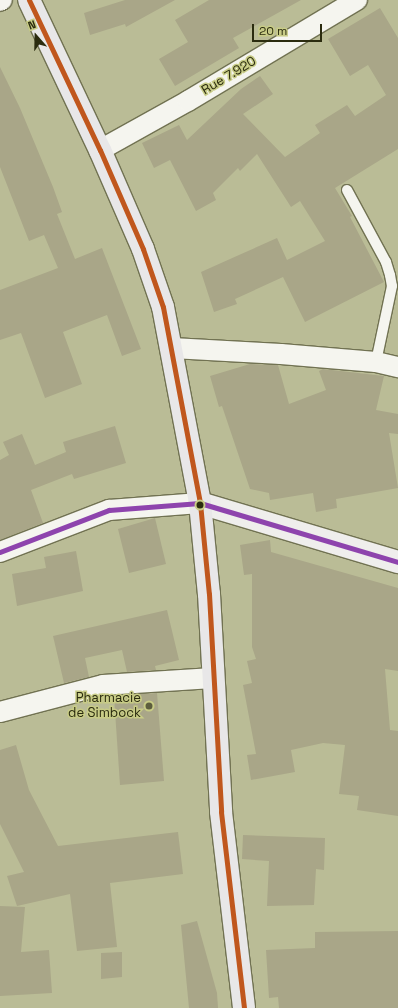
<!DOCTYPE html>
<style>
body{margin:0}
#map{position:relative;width:398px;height:1008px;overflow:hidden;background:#babc96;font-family:"Space Grotesk",sans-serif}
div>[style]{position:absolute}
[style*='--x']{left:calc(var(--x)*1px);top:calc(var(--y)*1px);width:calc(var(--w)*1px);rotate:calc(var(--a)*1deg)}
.building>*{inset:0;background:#a9a688}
.roads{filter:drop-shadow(1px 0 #717252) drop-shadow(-1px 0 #717252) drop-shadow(0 1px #717252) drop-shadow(0 -1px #717252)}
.lane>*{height:10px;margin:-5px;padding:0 5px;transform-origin:5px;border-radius:5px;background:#f5f5ef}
.street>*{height:20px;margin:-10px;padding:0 10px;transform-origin:10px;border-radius:10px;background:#f5f5ef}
.secondary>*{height:22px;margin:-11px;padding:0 11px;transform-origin:11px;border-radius:11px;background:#efeeec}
.primary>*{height:22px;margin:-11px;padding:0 11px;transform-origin:11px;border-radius:11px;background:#e8e7e8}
.bus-1>*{height:5px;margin:-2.5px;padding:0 2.5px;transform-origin:2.5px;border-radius:2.5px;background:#c0571d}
.bus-2>*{height:5px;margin:-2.5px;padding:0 2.5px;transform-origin:2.5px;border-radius:2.5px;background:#8e44ad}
.dots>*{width:11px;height:11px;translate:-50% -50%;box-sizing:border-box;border:2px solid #c8cc86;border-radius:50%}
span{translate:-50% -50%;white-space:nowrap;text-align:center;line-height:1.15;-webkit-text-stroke:3px #c8cc86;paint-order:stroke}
.street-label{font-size:13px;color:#2b2c0f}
.poi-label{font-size:13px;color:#2b2c0f}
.right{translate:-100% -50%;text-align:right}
.north{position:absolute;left:16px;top:16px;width:40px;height:40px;-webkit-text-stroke:3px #c8cc86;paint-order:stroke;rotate:340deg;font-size:11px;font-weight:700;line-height:16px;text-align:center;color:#2b2c0f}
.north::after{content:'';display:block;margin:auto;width:14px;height:18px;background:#2b2c0f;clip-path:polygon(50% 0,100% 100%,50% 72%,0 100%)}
.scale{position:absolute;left:252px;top:24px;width:70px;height:18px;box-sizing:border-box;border:2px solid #2b2c0f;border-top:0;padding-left:5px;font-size:12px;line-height:14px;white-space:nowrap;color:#2b2c0f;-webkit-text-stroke:3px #c8cc86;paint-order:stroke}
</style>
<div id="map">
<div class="building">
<i style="clip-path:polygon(125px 0,175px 0,126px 27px,125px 24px,90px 35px,84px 13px)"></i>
<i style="clip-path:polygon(209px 0,301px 0,233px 38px,239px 48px,175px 86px,159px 59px,188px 42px,175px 20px)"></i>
<i style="clip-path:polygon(380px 8px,398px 38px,398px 149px,335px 188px,352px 216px,350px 217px,384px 282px,305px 322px,283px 277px,235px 299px,237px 304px,214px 312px,201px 272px,277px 238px,287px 260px,325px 241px,300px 201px,291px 207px,257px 154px,240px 171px,238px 168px,213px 193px,216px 200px,196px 211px,170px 160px,154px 168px,142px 143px,179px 125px,187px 140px,241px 89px,260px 76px,273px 94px,243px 114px,285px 157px,320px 133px,315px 125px,347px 105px,355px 116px,386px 95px,368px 65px,350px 76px,328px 39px)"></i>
<i style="clip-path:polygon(0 67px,20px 108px,53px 187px,62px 212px,57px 214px,75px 259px,102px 248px,141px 349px,122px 356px,107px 315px,63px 332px,82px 384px,45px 398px,21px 333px,0 340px,0 290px,58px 268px,44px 235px,29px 241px,0 167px)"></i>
<i style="clip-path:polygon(250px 364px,278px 365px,289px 404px,326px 390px,319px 371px,323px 369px,384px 376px,376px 410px,398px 414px,398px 434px,389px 433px,398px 488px,336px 499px,337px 508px,316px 512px,313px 493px,270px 500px,269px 493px,250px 489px,222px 406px,219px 407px,210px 376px)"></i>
<i style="clip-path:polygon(115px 426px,126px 463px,74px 479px,72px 474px,31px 490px,43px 523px,0 540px,0 460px,9px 455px,3px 442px,22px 434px,35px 465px,66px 452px,63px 442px)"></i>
<i style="clip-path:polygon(155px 518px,166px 564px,129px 573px,118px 529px)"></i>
<i style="clip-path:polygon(270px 540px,271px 552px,398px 588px,398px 671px,385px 669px,390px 730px,398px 731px,398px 816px,357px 810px,359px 796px,339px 794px,345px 745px,323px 743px,291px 750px,295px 772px,251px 780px,247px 755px,256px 754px,243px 685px,252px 683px,247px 661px,256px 659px,252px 647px,252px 574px,244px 575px,240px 545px)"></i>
<i style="clip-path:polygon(76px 551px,83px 591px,17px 606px,12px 574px,46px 568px,44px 557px)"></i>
<i style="clip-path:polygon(167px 610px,179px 660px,155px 666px,156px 670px,127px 672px,122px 650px,85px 658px,89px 677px,64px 683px,53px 636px)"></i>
<i style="clip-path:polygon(157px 693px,164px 781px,120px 785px,114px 696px)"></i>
<i style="clip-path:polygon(16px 745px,29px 790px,58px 846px,178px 832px,183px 874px,110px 883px,117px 947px,77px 951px,70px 894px,17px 906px,7px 876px,24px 872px,0 824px,0 750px)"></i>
<i style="clip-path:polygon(243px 835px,325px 838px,324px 870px,316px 869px,314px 905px,267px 906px,269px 861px,242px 859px)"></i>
<i style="clip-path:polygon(0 906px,25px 907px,21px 952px,49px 950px,52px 993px,0 996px)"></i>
<i style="clip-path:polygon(197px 921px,217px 993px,218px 1008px,189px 1008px,181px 925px)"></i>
<i style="clip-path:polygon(398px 931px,398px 1008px,279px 1008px,278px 997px,269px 998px,266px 950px,315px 948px,315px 932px)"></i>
<i style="clip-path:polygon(122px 952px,122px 977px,101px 979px,101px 953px)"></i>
</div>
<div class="roads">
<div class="lane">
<i style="--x:347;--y:190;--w:82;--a:61.6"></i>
<i style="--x:386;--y:262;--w:14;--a:73"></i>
<i style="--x:390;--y:275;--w:11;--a:80"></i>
<i style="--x:392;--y:286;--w:78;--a:101.9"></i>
</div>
<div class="street">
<i style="--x:0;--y:1;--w:2;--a:-27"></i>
<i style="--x:100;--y:150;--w:101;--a:-29.1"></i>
<i style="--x:188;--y:101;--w:197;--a:-30.9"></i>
<i style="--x:172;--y:348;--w:109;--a:3.2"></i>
<i style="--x:281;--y:354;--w:95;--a:4.8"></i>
<i style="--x:376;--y:362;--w:23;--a:13"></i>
<i style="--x:0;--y:552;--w:117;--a:-21.1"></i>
<i style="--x:109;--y:510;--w:91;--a:-4.4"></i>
<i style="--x:0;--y:712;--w:106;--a:-14.7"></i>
<i style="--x:103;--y:685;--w:110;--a:-3.6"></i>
</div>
<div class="secondary">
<i style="--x:200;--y:503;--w:207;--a:16.6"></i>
</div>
<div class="primary">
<i style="--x:29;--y:0;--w:166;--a:64.7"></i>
<i style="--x:100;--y:150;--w:108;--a:66.5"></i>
<i style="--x:143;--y:249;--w:61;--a:71"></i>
<i style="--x:163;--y:307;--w:199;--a:79.3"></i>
<i style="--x:200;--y:503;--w:91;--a:84.4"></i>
<i style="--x:209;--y:594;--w:218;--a:86.8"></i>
<i style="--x:221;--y:812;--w:197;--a:83.3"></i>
</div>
</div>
<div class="bus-1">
<i style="--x:29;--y:0;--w:166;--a:64.7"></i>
<i style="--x:100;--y:150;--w:108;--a:66.5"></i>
<i style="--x:143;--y:249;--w:61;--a:71"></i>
<i style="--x:163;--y:307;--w:199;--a:79.3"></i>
<i style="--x:200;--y:503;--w:91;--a:84.4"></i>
<i style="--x:209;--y:594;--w:218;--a:86.8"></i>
<i style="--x:221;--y:812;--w:197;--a:83.3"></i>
</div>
<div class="bus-2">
<i style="--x:0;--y:552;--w:117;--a:-21.1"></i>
<i style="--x:109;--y:510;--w:91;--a:-4.4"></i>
<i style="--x:200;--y:503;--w:207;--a:16.6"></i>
</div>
<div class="dots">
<i style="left:200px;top:505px;background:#2b2c0f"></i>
<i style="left:149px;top:706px;background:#5d5e3e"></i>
</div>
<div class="street-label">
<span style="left:229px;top:76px;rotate:-31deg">Rue 7.920</span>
</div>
<div class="poi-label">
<span class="right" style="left:141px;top:706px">Pharmacie<br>de Simbock</span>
</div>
<div class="north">N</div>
<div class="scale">20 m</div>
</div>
